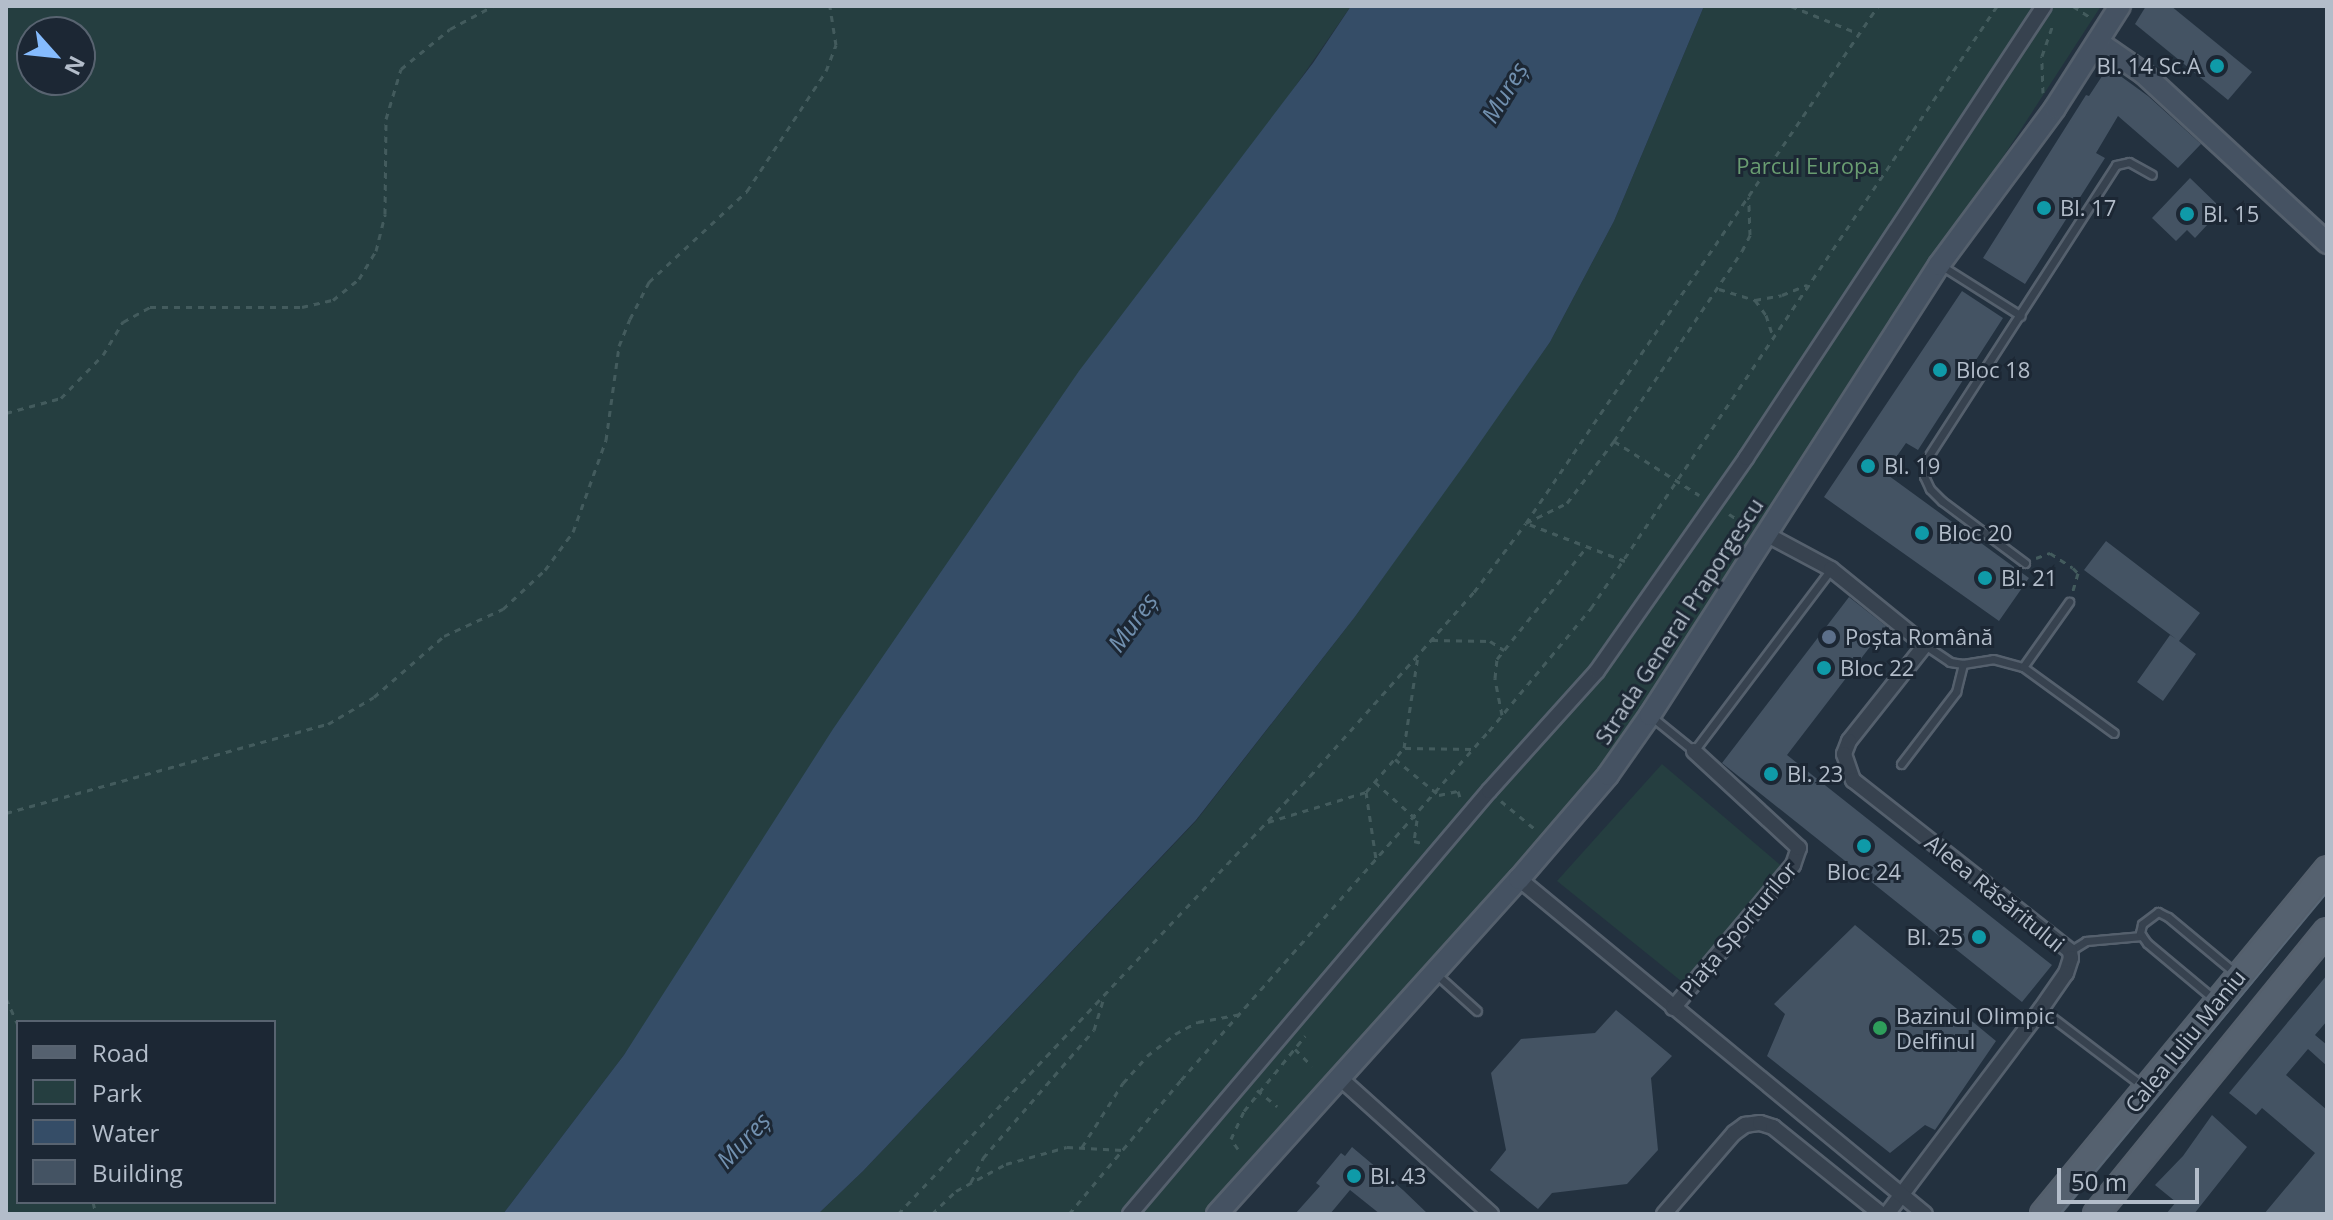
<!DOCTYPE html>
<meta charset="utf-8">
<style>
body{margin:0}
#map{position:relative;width:2333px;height:1220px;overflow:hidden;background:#23313f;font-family:"Open Sans",sans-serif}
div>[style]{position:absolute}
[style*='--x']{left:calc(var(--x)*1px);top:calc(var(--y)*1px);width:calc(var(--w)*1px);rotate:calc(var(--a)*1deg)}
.green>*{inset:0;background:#253e40}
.water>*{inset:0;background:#354d67}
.building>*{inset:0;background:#445363}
.path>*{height:3px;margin-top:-1.5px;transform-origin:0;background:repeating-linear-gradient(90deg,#435b5d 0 6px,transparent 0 12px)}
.roads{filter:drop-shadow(2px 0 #55606d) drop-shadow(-2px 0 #55606d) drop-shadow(0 2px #55606d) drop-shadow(0 -2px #55606d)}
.lane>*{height:7px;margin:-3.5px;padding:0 3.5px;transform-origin:3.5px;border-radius:3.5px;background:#37424f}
.street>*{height:14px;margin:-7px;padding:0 7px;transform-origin:7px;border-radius:7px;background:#37424f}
.secondary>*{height:20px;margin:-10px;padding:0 10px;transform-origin:10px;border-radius:10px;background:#455262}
.primary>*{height:24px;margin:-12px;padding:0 12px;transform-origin:12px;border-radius:12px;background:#55616f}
.tram>*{height:2px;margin:-1px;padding:0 1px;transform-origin:1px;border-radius:1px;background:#596776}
.dots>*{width:22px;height:22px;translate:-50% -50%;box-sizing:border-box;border:4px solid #1c2734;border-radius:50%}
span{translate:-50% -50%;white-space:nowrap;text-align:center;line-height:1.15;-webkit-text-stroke:6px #1c2734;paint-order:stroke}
.poi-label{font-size:22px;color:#b3bdca}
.right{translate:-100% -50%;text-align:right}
.left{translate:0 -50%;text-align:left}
.park-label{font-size:22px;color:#699c71}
.street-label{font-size:22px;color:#b3bdca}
.water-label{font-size:24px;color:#7190af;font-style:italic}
.frame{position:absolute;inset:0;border:8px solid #b3bdca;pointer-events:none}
.legend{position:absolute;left:16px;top:1020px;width:260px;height:184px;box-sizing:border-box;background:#1c2734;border:2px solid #586370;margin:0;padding:10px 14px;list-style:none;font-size:24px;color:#b3bdca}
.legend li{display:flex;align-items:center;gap:16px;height:40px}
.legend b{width:40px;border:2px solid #586370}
.north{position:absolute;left:16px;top:16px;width:80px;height:80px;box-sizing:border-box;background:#1c2734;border:2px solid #586370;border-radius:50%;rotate:117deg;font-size:22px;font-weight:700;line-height:32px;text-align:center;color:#b3bdca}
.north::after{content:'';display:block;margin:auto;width:28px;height:36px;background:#85bbfd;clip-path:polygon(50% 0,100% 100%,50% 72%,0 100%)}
.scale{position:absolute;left:2057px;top:1168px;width:142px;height:36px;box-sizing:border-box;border:4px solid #b3bdca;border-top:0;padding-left:10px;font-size:24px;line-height:28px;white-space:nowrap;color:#b3bdca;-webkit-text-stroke:6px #1c2734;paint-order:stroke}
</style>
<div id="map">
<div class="green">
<i style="clip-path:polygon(evenodd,6px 6px,1351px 6px,624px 1055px,503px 1214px,6px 1214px,6px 6px,32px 32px,80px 32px,80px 80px,32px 80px,32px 32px,6px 6px,18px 1022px,274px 1022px,274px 1202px,18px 1202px,18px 1022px)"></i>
<i style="clip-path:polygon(1704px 6px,2101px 6px,1631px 730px,1591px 784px,1207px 1214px,818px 1214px,863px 1171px,1196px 821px,1354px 618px,1550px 342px,1614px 221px)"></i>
<i style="clip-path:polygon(1662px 764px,1785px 869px,1686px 985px,1557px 881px)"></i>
</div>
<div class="water">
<i style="clip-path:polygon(1351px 6px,1704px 6px,1614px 221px,1550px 342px,1467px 461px,1354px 618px,1196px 820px,863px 1171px,818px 1214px,503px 1214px,624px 1055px,833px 729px,1079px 371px,1313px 63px)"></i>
</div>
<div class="building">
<i style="clip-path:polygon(2146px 6px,2171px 6px,2252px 72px,2228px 100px,2135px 24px)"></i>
<i style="clip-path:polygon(2108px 67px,2148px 96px,2201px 144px,2178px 168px,2118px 116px,2096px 153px,2105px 158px,2025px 284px,1983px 258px,2086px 95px,2089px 96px)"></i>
<i style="clip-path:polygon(2190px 178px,2222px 209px,2195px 238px,2187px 230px,2176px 241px,2152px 218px)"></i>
<i style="clip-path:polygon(1962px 291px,2003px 318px,1918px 450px,1906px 443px,1885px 473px,2029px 578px,1999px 621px,1824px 497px)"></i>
<i style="clip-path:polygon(2106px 541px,2200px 613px,2179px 641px,2196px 654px,2163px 701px,2137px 682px,2170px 635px,2176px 639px,2084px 570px)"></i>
<i style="clip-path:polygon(1849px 597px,1886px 626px,1787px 755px,2052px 965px,2022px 1002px,1722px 763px)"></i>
<i style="clip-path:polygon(1855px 925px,1996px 1041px,1935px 1130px,1925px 1125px,1890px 1153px,1767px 1056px,1785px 1014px,1774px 1004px)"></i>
<i style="clip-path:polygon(2327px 975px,2327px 1021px,2315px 1035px,2327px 1045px,2327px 1066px,2308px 1049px,2286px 1075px,2327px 1110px,2327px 1214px,2264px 1214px,2315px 1153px,2262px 1108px,2256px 1115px,2229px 1093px)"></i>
<i style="clip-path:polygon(1616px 1010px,1672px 1056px,1651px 1078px,1658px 1150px,1627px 1184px,1552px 1193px,1538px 1209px,1490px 1170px,1506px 1150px,1491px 1073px,1521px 1039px,1595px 1033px)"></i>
<i style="clip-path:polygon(2212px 1115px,2247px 1147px,2194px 1214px,2166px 1214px,2176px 1202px,2155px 1185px,2183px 1156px)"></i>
<i style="clip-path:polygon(1352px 1147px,1403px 1190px,1428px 1214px,1380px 1214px,1350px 1190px,1330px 1214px,1295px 1214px,1320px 1186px,1316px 1183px,1341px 1153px,1345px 1156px)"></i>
</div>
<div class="path">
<i style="--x:1791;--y:6;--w:74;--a:22.1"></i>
<i style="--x:2073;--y:6;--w:20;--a:33"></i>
<i style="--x:2043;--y:93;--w:37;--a:-92"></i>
<i style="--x:2042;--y:56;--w:31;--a:-71"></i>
<i style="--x:1719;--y:289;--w:38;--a:17"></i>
<i style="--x:1755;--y:300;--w:19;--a:54"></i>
<i style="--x:1766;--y:315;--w:23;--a:72"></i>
<i style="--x:1755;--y:300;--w:27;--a:-10"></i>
<i style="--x:1782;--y:295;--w:27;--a:-22"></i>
<i style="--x:6;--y:413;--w:57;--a:-15.3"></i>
<i style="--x:61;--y:398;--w:60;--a:-45.7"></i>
<i style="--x:103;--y:355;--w:39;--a:-59"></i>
<i style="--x:123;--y:322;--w:31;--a:-29"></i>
<i style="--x:150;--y:307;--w:152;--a:0"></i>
<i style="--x:302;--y:307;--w:32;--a:-13"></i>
<i style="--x:333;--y:300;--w:33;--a:-39"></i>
<i style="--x:359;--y:279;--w:33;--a:-59"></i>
<i style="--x:376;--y:251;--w:38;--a:-76"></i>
<i style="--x:385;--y:214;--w:95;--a:-89.4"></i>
<i style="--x:386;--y:119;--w:52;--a:-73.3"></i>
<i style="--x:401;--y:69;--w:63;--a:-39.2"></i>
<i style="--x:450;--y:29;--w:49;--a:-28.1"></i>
<i style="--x:1614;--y:441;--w:101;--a:32.4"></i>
<i style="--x:1729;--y:514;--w:17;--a:33"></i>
<i style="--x:2036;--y:558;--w:15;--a:-20"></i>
<i style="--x:2050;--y:553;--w:27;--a:33"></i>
<i style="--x:2073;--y:568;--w:7;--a:45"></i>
<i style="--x:2078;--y:573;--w:19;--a:106"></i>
<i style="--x:1625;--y:561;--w:106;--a:-159"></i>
<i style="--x:1526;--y:523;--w:46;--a:-26"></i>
<i style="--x:1567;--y:503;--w:78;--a:-52.8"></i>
<i style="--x:1614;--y:441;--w:229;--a:-56"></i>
<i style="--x:1742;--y:251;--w:18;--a:-63"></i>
<i style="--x:1750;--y:235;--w:38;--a:-92"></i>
<i style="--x:1432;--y:640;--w:58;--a:1"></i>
<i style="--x:1490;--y:641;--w:17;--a:33"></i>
<i style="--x:1502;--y:715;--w:38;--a:-101"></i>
<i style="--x:1495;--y:678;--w:19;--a:-84"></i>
<i style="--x:1497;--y:659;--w:142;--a:-51.3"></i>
<i style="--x:1405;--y:748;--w:68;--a:0.8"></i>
<i style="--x:1395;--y:759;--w:57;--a:39.3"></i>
<i style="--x:1439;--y:795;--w:19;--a:-12"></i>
<i style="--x:1458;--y:791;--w:6;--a:72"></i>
<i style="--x:1375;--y:782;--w:57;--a:42.1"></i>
<i style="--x:1417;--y:820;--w:21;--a:98"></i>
<i style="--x:1414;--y:841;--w:8;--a:14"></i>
<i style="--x:1366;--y:792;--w:68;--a:81.5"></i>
<i style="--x:1501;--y:801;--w:44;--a:39.5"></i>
<i style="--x:6;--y:813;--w:334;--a:-15.5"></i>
<i style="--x:328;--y:724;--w:53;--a:-30.4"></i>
<i style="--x:374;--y:697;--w:93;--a:-41.1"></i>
<i style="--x:444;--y:636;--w:65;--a:-24.6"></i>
<i style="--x:503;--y:609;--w:57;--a:-42.9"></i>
<i style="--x:545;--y:570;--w:47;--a:-53.6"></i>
<i style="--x:573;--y:532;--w:98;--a:-70.3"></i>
<i style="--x:606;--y:440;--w:95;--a:-82.1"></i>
<i style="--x:619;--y:346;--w:29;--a:-68"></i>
<i style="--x:630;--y:319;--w:42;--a:-62.8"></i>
<i style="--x:649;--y:282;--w:134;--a:-42.9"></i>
<i style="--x:747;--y:191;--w:144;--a:-56.6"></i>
<i style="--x:826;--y:71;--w:28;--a:-69"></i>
<i style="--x:836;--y:45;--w:39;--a:-99"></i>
<i style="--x:1268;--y:822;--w:102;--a:-17"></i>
<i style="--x:1366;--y:792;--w:58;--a:-49.2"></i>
<i style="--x:1404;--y:748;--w:94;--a:-81.4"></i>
<i style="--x:6;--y:998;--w:30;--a:66"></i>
<i style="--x:1295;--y:1049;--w:24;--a:45"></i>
<i style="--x:1257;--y:1090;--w:26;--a:39"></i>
<i style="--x:1082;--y:1147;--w:76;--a:-57.4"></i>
<i style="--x:1123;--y:1083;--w:36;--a:-48"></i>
<i style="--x:1147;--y:1056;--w:36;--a:-38"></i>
<i style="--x:1175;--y:1034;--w:26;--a:-28"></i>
<i style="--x:1198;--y:1022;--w:44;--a:-10.5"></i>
<i style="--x:1238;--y:1149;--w:12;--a:-125"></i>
<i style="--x:1231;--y:1139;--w:31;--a:-65"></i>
<i style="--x:1244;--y:1111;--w:97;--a:-50.9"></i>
<i style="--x:971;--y:1182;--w:27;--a:-63"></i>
<i style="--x:983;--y:1158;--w:169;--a:-49.1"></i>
<i style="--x:1094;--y:1030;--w:37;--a:-73"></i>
<i style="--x:93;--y:1202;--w:12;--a:76"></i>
<i style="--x:898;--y:1214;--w:601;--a:-46.75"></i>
<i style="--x:1310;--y:776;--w:246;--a:-48.3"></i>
<i style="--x:1474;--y:592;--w:86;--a:-53"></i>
<i style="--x:1526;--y:523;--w:625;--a:-55.75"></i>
<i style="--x:932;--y:1214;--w:33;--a:-44"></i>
<i style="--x:956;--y:1191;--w:57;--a:-28.4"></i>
<i style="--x:1006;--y:1164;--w:63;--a:-15.6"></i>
<i style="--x:1067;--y:1147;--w:56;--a:3.1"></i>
<i style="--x:1069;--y:1214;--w:175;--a:-50.1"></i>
<i style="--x:1181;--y:1080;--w:465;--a:-48.6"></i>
<i style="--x:1489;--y:731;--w:160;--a:-50.3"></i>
<i style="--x:1591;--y:608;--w:726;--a:-56"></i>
</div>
<div class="roads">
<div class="lane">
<i style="--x:1942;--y:266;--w:93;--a:32.3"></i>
<i style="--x:2025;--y:563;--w:104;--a:-143.2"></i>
<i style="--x:1942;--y:501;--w:17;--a:-135"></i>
<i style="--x:1930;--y:489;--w:14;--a:-115"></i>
<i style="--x:1924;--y:476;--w:13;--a:-90"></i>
<i style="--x:1924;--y:463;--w:354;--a:-57.2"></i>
<i style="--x:2116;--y:165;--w:13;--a:-13"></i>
<i style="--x:2129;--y:162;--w:26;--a:29"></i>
<i style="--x:1925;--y:645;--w:30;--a:34"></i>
<i style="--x:1950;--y:662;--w:13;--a:9"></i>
<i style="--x:1963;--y:664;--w:30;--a:-9"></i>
<i style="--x:1993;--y:659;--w:31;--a:15"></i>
<i style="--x:2023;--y:667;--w:80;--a:-54.7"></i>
<i style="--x:2023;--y:667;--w:112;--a:36"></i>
<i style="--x:1652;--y:717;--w:54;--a:39"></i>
<i style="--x:1694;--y:751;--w:228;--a:-53"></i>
<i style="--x:1901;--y:764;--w:91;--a:-52.6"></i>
<i style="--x:1956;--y:692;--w:29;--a:-76"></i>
<i style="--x:2070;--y:951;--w:19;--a:-32"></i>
<i style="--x:2086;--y:941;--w:56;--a:-5.1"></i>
<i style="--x:1436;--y:974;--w:55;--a:42.1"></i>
<i style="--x:2214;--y:999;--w:87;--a:-140.1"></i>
<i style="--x:2147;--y:943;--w:12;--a:-125"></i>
<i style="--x:2140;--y:933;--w:9;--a:-77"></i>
<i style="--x:2142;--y:924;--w:20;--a:-37"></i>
<i style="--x:2158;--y:912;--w:11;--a:27"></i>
<i style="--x:2168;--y:917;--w:86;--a:39.8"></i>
<i style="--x:2041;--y:1009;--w:126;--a:37.2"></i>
</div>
<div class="street">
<i style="--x:1764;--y:533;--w:76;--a:28.2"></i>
<i style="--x:1831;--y:569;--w:121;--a:39"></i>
<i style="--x:1925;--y:645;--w:122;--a:128.4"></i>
<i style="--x:1849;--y:741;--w:14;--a:111"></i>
<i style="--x:1844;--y:754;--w:28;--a:71"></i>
<i style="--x:1853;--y:780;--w:276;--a:38.2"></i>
<i style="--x:2070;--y:951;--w:7;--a:82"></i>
<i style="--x:2071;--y:958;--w:16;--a:108"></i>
<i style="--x:2066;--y:973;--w:44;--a:124.8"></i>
<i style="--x:2041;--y:1009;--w:256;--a:126.9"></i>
<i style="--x:1519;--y:879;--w:526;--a:39.53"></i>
<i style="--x:1673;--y:1008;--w:187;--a:-50"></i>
<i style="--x:1793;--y:865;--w:18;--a:-71"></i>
<i style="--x:1799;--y:848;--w:143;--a:-137.3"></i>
<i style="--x:1341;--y:1079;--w:202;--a:42"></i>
<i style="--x:1130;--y:1214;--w:555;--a:-49.68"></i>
<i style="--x:1489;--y:791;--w:161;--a:-48"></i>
<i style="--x:1597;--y:671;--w:260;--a:-55"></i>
<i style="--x:1746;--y:458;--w:541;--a:-56.6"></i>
<i style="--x:1664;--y:1214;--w:107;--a:-49.2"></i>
<i style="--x:1734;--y:1133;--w:14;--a:-36"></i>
<i style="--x:1745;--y:1125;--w:15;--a:-8"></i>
<i style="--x:1760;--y:1123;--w:14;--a:17"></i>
<i style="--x:1773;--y:1127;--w:139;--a:38.9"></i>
</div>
<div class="secondary">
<i style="--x:2098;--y:42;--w:55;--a:34.6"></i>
<i style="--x:2143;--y:73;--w:251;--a:42.7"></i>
<i style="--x:1217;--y:1214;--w:451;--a:-48"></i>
<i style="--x:1519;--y:879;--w:137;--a:-49.4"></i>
<i style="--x:1608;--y:775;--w:73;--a:-55"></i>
<i style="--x:1650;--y:715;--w:535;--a:-57.29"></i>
<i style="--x:1939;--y:265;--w:195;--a:-53.5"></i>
<i style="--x:2055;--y:108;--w:121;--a:-57.5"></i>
</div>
<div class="primary">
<i style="--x:2043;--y:1214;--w:447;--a:-50.5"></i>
<i style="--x:2096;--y:1214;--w:365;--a:-50.8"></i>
</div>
</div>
<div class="tram">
<i style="--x:2060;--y:1214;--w:418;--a:-50.3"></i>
</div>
<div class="dots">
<i style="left:2217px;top:66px;background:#0f9aa8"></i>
<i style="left:2044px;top:208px;background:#0f9aa8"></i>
<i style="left:2187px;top:214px;background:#0f9aa8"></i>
<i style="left:1940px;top:370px;background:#0f9aa8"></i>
<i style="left:1868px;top:466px;background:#0f9aa8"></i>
<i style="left:1922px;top:533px;background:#0f9aa8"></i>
<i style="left:1985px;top:578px;background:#0f9aa8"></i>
<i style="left:1829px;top:637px;background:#5c6f8a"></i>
<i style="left:1824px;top:668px;background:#0f9aa8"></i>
<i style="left:1771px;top:774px;background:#0f9aa8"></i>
<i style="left:1864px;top:846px;background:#0f9aa8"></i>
<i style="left:1979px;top:937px;background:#0f9aa8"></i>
<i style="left:1880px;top:1028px;background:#2e9e5b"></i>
<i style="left:1354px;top:1176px;background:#0f9aa8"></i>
</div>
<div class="poi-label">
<span class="right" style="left:2201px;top:66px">Bl. 14 Sc.A</span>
<span class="left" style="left:2060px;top:208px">Bl. 17</span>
<span class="left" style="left:2203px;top:214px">Bl. 15</span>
<span class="left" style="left:1956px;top:370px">Bloc 18</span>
<span class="left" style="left:1884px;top:466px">Bl. 19</span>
<span class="left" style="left:1938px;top:533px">Bloc 20</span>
<span class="left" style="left:2001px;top:578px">Bl. 21</span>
<span class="left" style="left:1845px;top:637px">Poșta Română</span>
<span class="left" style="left:1840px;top:668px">Bloc 22</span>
<span class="left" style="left:1787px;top:774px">Bl. 23</span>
<span style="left:1864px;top:872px">Bloc 24</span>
<span class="right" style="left:1963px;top:937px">Bl. 25</span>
<span class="left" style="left:1896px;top:1028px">Bazinul Olimpic<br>Delfinul</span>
<span class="left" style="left:1370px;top:1176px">Bl. 43</span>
</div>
<div class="park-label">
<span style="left:1808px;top:166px">Parcul Europa</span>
</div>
<div class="street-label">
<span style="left:1679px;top:621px;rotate:-57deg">Strada General Praporgescu</span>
<span style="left:1995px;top:893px;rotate:39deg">Aleea Răsăritului</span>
<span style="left:1738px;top:929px;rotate:-50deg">Piața Sporturilor</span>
<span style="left:2185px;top:1041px;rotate:-51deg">Calea Iuliu Maniu</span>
</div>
<div class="water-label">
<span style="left:1504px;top:92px;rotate:-59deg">Mureș</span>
<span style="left:1132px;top:622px;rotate:-54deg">Mureș</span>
<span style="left:743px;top:1140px;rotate:-47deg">Mureș</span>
</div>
<div class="frame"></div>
<ul class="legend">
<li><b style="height:10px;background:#55616f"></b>Road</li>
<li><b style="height:22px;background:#253e40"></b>Park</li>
<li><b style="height:22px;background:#354d67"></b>Water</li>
<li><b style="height:22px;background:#445363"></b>Building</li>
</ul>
<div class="north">N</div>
<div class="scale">50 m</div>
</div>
